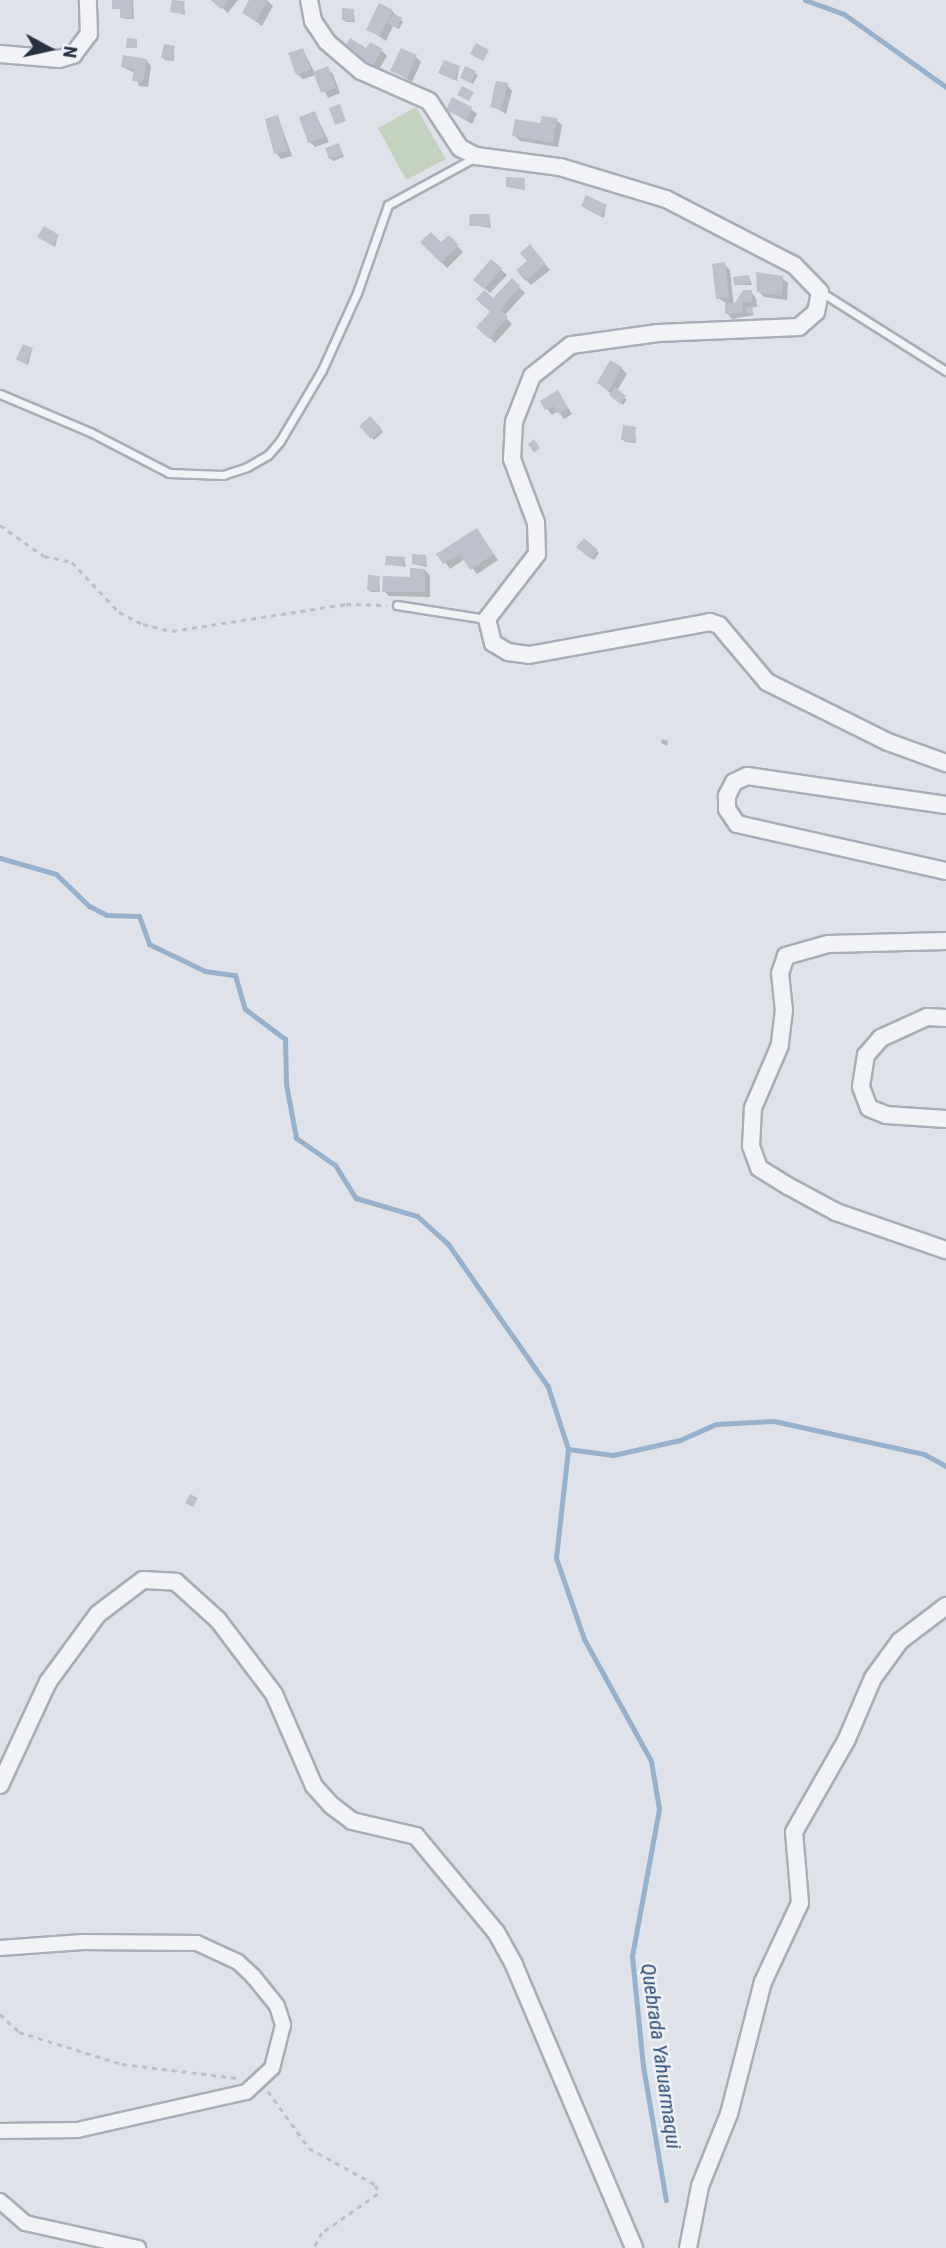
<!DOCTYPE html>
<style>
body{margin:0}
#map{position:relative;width:946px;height:2248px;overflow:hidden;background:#dfe3e9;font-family:"Roboto Condensed",sans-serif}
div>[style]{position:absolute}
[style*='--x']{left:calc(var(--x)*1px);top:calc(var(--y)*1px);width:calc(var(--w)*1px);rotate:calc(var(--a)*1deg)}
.green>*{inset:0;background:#c4d3bf}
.shadow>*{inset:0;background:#0003}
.stream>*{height:5px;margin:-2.5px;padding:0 2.5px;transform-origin:2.5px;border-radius:2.5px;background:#97b0cb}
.building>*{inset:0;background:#bcc1cc}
.path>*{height:2.5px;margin-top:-1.25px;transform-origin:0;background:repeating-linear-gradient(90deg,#bdc0c8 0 5px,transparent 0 10px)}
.roads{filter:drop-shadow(2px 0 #a8adb7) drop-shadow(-2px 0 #a8adb7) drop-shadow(0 2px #a8adb7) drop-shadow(0 -2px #a8adb7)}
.service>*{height:7px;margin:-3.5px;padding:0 3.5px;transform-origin:3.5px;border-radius:3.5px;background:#f2f3f7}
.minor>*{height:14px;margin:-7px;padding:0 7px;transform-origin:7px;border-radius:7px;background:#f2f3f7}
.tertiary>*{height:16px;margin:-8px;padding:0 8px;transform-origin:8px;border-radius:8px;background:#f2f3f7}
span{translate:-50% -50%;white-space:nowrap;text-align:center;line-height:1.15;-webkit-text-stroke:5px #eef1f6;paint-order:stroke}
.water-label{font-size:21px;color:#2f4e77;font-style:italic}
.north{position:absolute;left:14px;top:14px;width:70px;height:70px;-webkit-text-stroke:5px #eef1f6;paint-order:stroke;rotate:98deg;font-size:19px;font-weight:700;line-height:28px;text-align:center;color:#273041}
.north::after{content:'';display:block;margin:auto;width:24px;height:32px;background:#273041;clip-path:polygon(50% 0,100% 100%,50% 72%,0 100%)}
</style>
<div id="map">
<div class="green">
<i style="clip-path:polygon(416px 107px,446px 159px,406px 180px,378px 128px)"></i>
</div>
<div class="shadow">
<i style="clip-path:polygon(114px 0,133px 0,134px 19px,124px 19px,122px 10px,114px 8px)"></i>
<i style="clip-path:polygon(213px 0,238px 0,228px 13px)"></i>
<i style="clip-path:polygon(251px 0,267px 0,273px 6px,262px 26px,244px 13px)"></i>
<i style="clip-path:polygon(184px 3px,185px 15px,172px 11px)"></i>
<i style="clip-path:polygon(353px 10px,355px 22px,346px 22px,344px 20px)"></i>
<i style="clip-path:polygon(392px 11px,403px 22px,399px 29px,393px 26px,386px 41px,368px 29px)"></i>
<i style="clip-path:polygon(174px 48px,174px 61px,165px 60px,163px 57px)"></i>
<i style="clip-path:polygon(303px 50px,315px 73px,327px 68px,333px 74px,340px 93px,328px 98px,316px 75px,303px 79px,297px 74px)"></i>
<i style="clip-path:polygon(382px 51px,387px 56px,377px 73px,344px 52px)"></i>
<i style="clip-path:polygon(416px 57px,421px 62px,412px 82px,392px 70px)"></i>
<i style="clip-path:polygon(146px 60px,151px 66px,148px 87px,139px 86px,135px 73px,122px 67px)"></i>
<i style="clip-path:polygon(459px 68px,457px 81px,440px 73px)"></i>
<i style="clip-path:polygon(466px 69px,478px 75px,473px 84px,462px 78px)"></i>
<i style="clip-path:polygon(507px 85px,512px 91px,506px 114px,492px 106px)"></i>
<i style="clip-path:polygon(471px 109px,477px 114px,472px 124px,448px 110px)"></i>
<i style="clip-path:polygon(315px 113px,329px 142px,315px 147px,310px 142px)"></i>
<i style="clip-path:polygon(278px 117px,292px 156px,281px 159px,276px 153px)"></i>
<i style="clip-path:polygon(556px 120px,562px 125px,558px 147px,520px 141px,514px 135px)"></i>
<i style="clip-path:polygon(339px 145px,344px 157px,333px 161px,330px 158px)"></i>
<i style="clip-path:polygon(524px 180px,525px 190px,508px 187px)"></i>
<i style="clip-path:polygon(606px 207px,604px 218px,585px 208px)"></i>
<i style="clip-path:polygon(489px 216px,491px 228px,471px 225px)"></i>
<i style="clip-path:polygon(58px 236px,55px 247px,42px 239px)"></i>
<i style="clip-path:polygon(449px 237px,463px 252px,447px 268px,423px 242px,441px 244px)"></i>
<i style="clip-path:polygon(535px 252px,550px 270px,531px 285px,526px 280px)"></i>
<i style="clip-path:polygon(491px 261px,507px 275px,490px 293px,481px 285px)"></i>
<i style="clip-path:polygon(724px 264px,730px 270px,734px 308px,751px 292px,756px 298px,757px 307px,751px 307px,754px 315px,732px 319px,727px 313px,726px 303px,718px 298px)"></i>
<i style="clip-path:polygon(749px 277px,752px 285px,736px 285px)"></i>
<i style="clip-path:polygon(782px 278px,788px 283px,787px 300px,764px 297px,759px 291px)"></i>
<i style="clip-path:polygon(512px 281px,525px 293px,504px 316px,512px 324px,495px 343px,479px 327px)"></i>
<i style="clip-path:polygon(32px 350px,28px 365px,20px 361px)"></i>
<i style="clip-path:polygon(621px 368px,627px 374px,617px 391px,627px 400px,623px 405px,599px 383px)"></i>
<i style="clip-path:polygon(557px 392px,572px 414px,564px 419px,558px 411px,552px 415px,542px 402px)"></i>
<i style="clip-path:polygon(370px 418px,383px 432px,374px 440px,361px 426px)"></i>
<i style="clip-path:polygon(635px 429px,636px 443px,625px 442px,623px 439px)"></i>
<i style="clip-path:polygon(477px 530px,498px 560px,477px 574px,465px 559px,450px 569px,439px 554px)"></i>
<i style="clip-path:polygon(585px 540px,599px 553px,594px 560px,579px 547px)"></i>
<i style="clip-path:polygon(426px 557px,427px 567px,413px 564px)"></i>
<i style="clip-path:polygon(404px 559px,406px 567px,387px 564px)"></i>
<i style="clip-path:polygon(425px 570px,430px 576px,430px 597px,389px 596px,384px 591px)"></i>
<i style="clip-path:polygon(379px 578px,380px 592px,371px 592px,369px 590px)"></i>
<i style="clip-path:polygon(662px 739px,668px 741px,667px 746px,661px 743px)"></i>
</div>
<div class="stream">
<i style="--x:805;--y:0;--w:41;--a:19.7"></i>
<i style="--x:844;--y:14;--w:125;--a:35.6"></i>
<i style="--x:0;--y:858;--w:58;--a:15.9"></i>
<i style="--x:56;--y:874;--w:46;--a:44.1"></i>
<i style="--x:89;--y:906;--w:20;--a:27"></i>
<i style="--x:107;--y:915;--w:32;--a:2"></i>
<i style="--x:139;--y:916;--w:30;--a:70"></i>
<i style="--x:149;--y:944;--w:62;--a:25.7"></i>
<i style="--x:205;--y:971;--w:30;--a:8"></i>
<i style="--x:235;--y:975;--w:35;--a:74"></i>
<i style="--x:245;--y:1009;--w:50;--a:36.9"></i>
<i style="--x:285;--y:1039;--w:45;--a:88.7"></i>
<i style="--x:286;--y:1084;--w:55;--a:79.5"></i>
<i style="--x:296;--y:1138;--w:47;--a:34.7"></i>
<i style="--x:335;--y:1165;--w:39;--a:58"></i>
<i style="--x:356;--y:1198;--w:64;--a:16.4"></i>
<i style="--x:417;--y:1216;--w:42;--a:42.1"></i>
<i style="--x:448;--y:1244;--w:174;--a:55"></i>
<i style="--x:548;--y:1387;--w:65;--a:72.1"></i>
<i style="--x:568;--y:1449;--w:110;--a:96.3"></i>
<i style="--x:556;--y:1558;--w:86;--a:70.9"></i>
<i style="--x:584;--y:1639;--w:139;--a:61.2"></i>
<i style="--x:651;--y:1761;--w:49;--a:80.5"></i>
<i style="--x:659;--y:1809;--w:149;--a:100.4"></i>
<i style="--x:632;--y:1956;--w:111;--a:84.3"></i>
<i style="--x:643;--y:2066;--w:136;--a:80.3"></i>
<i style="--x:568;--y:1449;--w:45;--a:7.6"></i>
<i style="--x:613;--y:1455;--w:69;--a:-12.6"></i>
<i style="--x:680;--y:1440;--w:39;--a:-24"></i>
<i style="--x:716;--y:1424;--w:58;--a:-3"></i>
<i style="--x:774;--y:1421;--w:154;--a:12.4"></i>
<i style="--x:924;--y:1454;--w:25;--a:29"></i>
</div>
<div class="building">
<i style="clip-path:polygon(112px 0,132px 0,132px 18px,120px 18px,120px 9px,112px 9px)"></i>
<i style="clip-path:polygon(172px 0,185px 1px,183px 14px,170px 12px)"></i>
<i style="clip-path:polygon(211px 0,229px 0,221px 9px)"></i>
<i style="clip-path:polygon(249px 0,268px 0,256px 21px,242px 13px)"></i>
<i style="clip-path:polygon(379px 3px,393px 10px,380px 36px,366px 30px)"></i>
<i style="clip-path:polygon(342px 8px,354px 9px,353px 21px,342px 20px)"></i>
<i style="clip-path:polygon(393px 14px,402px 18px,397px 28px,388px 24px)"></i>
<i style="clip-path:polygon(127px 38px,137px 39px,137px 48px,126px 48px)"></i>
<i style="clip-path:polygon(350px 38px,366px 48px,370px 42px,383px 49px,371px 69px,342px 52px)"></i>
<i style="clip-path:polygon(476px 43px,489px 50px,483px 61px,470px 54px)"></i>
<i style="clip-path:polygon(164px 44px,175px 46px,172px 60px,161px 58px)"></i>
<i style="clip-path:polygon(303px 48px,311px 70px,296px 75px,288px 53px)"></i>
<i style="clip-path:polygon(401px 48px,417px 55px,407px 78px,390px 71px)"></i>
<i style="clip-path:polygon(123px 55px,147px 59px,143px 82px,132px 81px,134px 69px,121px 67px)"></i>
<i style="clip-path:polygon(444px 60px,460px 66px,454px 80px,438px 73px)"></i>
<i style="clip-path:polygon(328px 66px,336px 88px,321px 93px,313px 72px)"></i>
<i style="clip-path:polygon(465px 66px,476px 71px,471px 83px,460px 78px)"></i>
<i style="clip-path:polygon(496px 81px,508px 83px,501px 110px,490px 107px)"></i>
<i style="clip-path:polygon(462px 86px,474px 92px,469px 101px,457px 95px)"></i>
<i style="clip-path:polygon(452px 97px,472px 107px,466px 120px,446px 110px)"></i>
<i style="clip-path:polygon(340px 104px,346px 121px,335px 125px,329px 108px)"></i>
<i style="clip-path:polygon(315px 111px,325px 137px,308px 143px,299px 117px)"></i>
<i style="clip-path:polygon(278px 115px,288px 151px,274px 154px,265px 119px)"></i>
<i style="clip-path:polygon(542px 116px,557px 118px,553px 143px,512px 136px,515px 119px,540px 123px)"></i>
<i style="clip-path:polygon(339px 143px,343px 155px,329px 159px,325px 148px)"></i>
<i style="clip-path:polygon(506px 177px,525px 178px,524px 189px,506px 187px)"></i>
<i style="clip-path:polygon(586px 195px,607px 205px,601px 217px,581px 206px)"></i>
<i style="clip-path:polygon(470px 214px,490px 214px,489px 226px,469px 226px)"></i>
<i style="clip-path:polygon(44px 226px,59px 235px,53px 246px,37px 237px)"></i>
<i style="clip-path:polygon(431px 232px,441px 242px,449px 235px,459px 245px,441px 263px,420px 242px)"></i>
<i style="clip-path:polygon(530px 244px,546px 264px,525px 281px,516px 270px,527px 261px,520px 253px)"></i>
<i style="clip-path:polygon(491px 259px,502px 268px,484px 289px,473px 280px)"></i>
<i style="clip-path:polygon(725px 262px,729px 297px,716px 299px,712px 264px)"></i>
<i style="clip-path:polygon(756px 272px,783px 276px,782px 296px,757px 292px)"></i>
<i style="clip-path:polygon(749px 275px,750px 283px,734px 285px,733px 277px)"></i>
<i style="clip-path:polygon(512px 278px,520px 286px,500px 310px,508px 317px,489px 339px,476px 327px,490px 312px,476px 299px,484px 290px,493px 298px)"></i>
<i style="clip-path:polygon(743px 290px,752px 290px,752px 302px,743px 303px,742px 313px,725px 314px,725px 304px,735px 303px)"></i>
<i style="clip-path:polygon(753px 306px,752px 314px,746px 313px,746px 307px)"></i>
<i style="clip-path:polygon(23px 344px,33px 348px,26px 364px,16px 359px)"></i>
<i style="clip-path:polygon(610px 360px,622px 367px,609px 391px,597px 383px)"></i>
<i style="clip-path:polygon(615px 387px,626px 396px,620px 404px,609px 395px)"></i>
<i style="clip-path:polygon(558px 390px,568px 408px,558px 414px,553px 406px,545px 410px,540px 401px)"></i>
<i style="clip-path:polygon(370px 416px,382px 429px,371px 439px,359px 426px)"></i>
<i style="clip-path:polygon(623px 425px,636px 427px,634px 442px,621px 440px)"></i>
<i style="clip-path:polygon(534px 439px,540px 448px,534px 453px,528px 444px)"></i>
<i style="clip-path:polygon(477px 528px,494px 554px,470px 570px,460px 554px,443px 564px,436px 554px)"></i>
<i style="clip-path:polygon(584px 538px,598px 550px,591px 559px,576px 547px)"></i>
<i style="clip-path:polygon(412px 554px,426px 555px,426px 565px,412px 564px)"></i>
<i style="clip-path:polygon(386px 556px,405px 557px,404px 566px,385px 565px)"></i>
<i style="clip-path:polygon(410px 568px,425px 569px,425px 592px,382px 592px,383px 576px,410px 577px)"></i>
<i style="clip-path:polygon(368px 575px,380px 576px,378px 591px,367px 590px)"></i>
<i style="clip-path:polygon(190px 1494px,198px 1498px,193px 1507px,185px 1503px)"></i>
</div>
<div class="path">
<i style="--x:0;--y:525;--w:54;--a:35.2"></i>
<i style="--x:44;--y:556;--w:29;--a:12"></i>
<i style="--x:72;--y:562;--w:69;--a:46.8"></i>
<i style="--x:119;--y:612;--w:27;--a:27"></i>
<i style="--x:143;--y:624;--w:30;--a:14"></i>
<i style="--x:172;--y:631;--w:176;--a:-8.8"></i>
<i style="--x:346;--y:604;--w:41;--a:1.4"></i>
<i style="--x:0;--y:2014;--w:26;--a:43"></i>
<i style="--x:19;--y:2032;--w:108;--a:17.3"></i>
<i style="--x:122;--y:2064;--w:116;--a:6.9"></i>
<i style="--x:268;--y:2091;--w:70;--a:54.3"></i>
<i style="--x:309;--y:2148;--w:77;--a:28.9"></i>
<i style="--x:376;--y:2185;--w:9;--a:77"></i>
<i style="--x:378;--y:2194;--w:68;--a:145.1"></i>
<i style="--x:322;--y:2233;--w:17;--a:118"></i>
</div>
<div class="roads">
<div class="service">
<i style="--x:821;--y:292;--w:148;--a:32.3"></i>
<i style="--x:0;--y:394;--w:98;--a:22.9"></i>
<i style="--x:90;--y:432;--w:89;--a:27.4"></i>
<i style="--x:169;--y:473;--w:54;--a:2.1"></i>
<i style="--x:223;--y:475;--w:25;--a:-18"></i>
<i style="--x:247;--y:467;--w:24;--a:-30"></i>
<i style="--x:268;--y:455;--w:18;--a:-49"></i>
<i style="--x:280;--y:441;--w:82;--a:-59.4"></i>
<i style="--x:322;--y:370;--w:85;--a:-65.6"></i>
<i style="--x:357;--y:293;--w:93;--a:-70.6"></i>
<i style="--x:388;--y:205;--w:98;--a:-28.7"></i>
<i style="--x:397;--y:605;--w:90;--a:8.9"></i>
</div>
<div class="minor">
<i style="--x:0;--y:1948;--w:83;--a:-4.1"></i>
<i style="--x:83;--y:1942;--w:114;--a:0.5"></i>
<i style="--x:197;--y:1943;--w:45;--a:24.9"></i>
<i style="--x:238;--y:1962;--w:21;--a:43"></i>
<i style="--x:253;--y:1976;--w:38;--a:51"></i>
<i style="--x:277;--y:2006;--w:20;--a:72"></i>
<i style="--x:283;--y:2025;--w:44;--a:104.3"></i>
<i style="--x:272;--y:2068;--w:35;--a:137"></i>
<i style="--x:246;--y:2092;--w:173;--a:167.3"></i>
<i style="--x:77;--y:2130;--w:77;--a:179.3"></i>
<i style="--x:0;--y:2201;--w:33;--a:41"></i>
<i style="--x:25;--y:2223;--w:116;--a:12.5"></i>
</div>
<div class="tertiary">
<i style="--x:309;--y:0;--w:21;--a:79"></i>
<i style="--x:313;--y:21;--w:25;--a:56"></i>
<i style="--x:327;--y:42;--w:45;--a:40.5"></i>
<i style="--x:361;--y:71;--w:74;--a:23.8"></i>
<i style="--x:429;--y:101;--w:56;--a:56.6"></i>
<i style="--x:460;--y:148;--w:18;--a:27"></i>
<i style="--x:476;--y:156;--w:85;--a:7.5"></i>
<i style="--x:560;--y:167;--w:111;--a:16.8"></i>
<i style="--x:666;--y:199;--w:144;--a:27.3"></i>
<i style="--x:794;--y:265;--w:37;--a:46"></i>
<i style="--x:820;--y:292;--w:20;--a:101"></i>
<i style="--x:816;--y:312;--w:23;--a:139"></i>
<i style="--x:799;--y:327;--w:141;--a:177.6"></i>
<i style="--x:658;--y:333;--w:88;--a:172.1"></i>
<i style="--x:571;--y:345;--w:50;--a:141.5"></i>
<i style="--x:532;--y:376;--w:49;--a:111.4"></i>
<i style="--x:514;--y:422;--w:37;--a:93"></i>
<i style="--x:512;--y:459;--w:68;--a:69.4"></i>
<i style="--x:536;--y:523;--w:31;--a:88"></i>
<i style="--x:537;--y:554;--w:82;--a:127.6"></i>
<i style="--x:487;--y:619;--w:25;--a:76"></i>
<i style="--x:493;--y:643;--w:17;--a:31"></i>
<i style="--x:508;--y:652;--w:21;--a:8"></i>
<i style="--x:529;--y:655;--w:184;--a:-10.3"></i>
<i style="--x:710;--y:622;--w:9;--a:18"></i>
<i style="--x:719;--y:625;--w:75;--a:49.9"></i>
<i style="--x:767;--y:682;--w:135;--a:26.4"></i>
<i style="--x:888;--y:742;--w:62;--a:19.9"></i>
<i style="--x:0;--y:54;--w:59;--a:4.8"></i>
<i style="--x:59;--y:59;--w:15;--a:-16"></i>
<i style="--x:73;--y:55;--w:26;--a:-53"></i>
<i style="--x:89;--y:34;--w:34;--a:-92"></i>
<i style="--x:946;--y:805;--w:201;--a:-171.7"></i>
<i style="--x:747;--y:776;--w:14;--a:155"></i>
<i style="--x:734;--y:782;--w:16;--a:117"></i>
<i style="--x:727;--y:796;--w:13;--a:90"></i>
<i style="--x:727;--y:809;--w:18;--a:56"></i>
<i style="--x:737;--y:824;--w:214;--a:12.7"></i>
<i style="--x:946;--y:941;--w:118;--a:178.5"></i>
<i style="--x:828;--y:944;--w:44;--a:164.1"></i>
<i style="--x:786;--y:956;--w:18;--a:109"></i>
<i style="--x:780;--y:973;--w:37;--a:84"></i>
<i style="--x:784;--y:1010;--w:35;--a:97"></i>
<i style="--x:780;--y:1045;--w:69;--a:113.2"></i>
<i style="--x:753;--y:1108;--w:38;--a:93"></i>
<i style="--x:751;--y:1146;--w:23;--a:70"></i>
<i style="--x:759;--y:1168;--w:34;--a:32"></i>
<i style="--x:788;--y:1186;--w:55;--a:28.4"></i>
<i style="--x:836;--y:1212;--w:116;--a:19.1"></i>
<i style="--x:946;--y:1018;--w:19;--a:-177"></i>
<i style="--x:927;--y:1017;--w:51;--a:155.5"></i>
<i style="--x:881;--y:1038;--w:23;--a:131"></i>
<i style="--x:866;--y:1055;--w:32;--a:99"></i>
<i style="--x:861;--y:1087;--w:22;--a:69"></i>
<i style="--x:869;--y:1108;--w:18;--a:22"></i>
<i style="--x:886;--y:1115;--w:60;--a:3.8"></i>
<i style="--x:0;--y:1785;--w:114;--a:-65"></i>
<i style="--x:48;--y:1682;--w:84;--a:-53.7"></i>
<i style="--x:98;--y:1614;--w:56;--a:-37.1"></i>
<i style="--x:143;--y:1580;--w:33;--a:3"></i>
<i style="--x:176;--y:1582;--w:57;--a:42.1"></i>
<i style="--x:218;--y:1620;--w:93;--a:52.9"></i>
<i style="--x:274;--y:1694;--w:100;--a:66.5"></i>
<i style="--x:314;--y:1786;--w:25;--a:48"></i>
<i style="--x:331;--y:1805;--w:26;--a:37"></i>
<i style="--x:352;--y:1821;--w:66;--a:13.2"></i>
<i style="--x:416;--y:1836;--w:125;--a:50.2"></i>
<i style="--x:496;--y:1932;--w:38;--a:61"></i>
<i style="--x:514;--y:1965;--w:307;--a:67"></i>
<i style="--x:688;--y:2248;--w:63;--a:-79"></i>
<i style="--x:700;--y:2186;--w:78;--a:-68.1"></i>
<i style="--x:729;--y:2114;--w:136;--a:-75.6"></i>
<i style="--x:763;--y:1982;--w:87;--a:-64.9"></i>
<i style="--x:800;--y:1903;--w:71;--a:-94.8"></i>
<i style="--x:794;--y:1832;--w:105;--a:-60.3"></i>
<i style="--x:846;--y:1741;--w:69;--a:-66.8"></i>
<i style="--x:873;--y:1678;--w:46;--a:-53.9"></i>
<i style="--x:900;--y:1641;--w:58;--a:-37.3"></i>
</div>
</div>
<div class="water-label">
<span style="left:661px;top:2056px;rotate:82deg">Quebrada Yahuarmaqui</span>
</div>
<div class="north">N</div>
</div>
